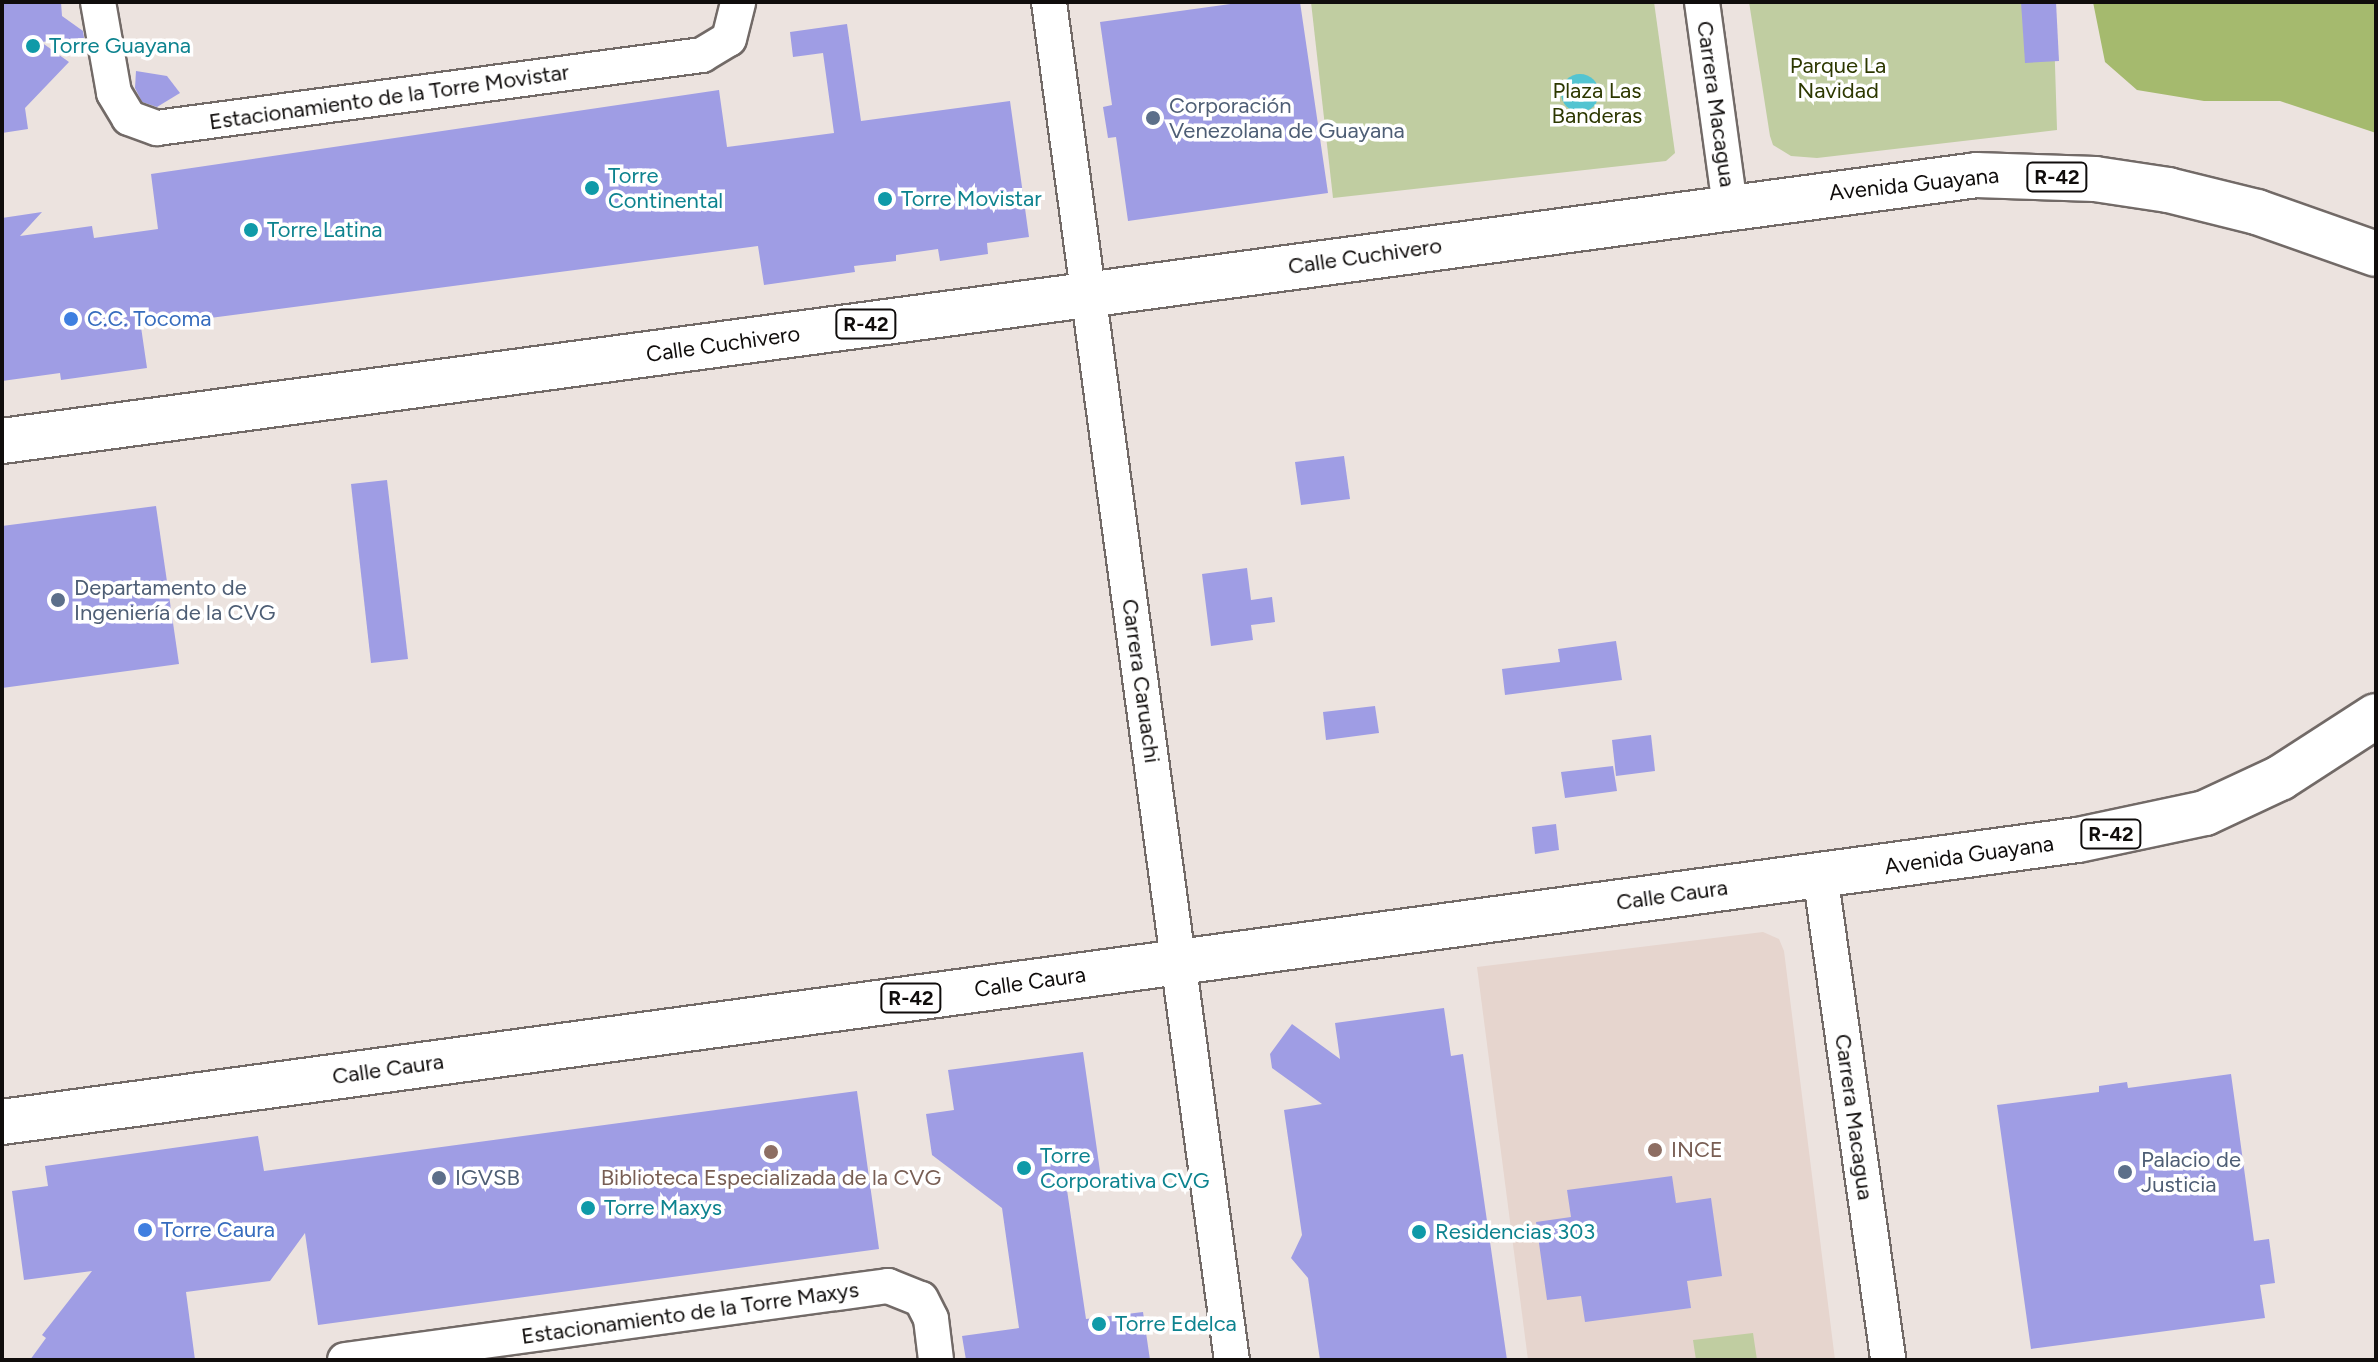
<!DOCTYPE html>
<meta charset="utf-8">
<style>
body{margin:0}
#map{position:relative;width:2378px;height:1362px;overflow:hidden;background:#ece3df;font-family:Figtree,sans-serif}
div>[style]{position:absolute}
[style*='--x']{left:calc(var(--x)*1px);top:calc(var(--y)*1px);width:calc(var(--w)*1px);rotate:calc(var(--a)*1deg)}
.built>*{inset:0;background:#e6d5ce}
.green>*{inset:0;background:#c0cda1}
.forest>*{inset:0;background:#a5ba6e}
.water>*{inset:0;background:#53c4d1}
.round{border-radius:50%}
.building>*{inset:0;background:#9f9de4}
.roads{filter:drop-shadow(2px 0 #726a67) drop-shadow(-2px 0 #726a67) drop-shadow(0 2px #726a67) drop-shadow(0 -2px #726a67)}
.minor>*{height:34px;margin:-17px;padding:0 17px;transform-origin:17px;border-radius:17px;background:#fff}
.major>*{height:44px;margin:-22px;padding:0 22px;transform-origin:22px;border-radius:22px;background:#fff}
.dots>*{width:22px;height:22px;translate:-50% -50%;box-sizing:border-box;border:4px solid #fff;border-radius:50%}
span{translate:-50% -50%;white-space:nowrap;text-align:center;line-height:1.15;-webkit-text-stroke:7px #fff;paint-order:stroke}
.shield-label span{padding:2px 6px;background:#fff;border:2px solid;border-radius:6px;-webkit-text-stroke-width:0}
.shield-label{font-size:20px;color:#100d0c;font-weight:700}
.culture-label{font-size:22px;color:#0d838f}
.left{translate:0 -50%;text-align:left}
.park-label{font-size:22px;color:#2d3800}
.street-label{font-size:22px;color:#100d0c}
.service-label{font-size:22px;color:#4e5e75}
.shop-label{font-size:22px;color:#366cbe}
.education-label{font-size:22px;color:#785e54}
.frame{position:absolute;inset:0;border:4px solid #100d0c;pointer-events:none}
</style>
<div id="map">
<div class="built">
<i style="clip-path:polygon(1763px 932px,1779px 939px,1784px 951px,1835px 1360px,1528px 1360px,1477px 967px)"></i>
</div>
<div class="green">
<i style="clip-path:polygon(1311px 2px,1654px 2px,1675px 153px,1666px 161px,1333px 198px)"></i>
<i style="clip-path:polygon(1749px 2px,2053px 2px,2057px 130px,1817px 158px,1791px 156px,1773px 145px,1770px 136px)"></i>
<i style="clip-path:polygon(1753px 1333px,1757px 1360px,1696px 1360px,1693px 1340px)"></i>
</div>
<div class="forest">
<i style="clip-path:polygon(2093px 2px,2376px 2px,2376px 133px,2280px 101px,2204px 101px,2137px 90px,2105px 62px)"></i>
</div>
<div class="water">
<i class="round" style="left:1561px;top:74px;width:38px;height:38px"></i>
</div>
<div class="building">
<i style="clip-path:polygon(2px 2px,61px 2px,62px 16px,83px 31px,84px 38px,41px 42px,69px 62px,25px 108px,28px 129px,2px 133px)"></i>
<i style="clip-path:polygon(1245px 2px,1300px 2px,1328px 193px,1128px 221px,1116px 137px,1108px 138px,1103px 107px,1112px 105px,1100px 22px)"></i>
<i style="clip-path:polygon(2021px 2px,2056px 2px,2059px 61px,2025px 63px)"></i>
<i style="clip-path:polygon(847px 24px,861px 121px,1010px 101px,1029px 237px,987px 243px,988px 254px,940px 261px,938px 249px,896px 255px,896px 261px,854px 266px,855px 272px,764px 285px,758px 246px,141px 327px,147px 368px,61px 380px,60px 373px,2px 381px,2px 218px,42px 212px,20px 236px,92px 226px,94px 238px,158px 229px,151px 174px,719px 90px,727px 147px,834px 133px,823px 53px,793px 57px,790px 32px)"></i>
<i style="clip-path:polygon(136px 71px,167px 76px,180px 93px,157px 107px,142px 102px,135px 88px)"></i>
<i style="clip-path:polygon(1344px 456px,1350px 499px,1301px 505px,1295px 462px)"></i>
<i style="clip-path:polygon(387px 480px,408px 659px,371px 663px,351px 484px)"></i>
<i style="clip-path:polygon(156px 506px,179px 664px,2px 688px,2px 526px)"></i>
<i style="clip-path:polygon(1247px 568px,1251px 600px,1272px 597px,1275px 622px,1251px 625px,1253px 640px,1211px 646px,1202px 574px)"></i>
<i style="clip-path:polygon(1616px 641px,1622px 680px,1505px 695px,1502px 669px,1560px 662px,1558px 649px)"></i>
<i style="clip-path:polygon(1375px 706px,1379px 733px,1326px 740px,1323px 712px)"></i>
<i style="clip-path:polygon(1651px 735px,1655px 771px,1616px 776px,1612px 740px)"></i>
<i style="clip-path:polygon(1613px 766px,1617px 791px,1565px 798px,1561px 772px)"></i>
<i style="clip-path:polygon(1556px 824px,1559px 850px,1535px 854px,1532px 827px)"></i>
<i style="clip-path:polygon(1444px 1008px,1451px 1056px,1463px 1054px,1507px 1360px,1320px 1360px,1308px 1278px,1291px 1258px,1302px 1235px,1284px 1110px,1322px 1104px,1272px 1068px,1270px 1054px,1292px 1024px,1340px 1059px,1335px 1023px)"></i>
<i style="clip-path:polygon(1083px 1052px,1102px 1185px,1067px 1190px,1086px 1319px,1143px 1312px,1150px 1360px,966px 1360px,962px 1336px,1019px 1328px,1002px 1208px,932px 1155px,926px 1114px,954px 1110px,948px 1070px)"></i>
<i style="clip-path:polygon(2231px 1074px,2254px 1241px,2269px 1239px,2275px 1283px,2260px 1285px,2265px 1318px,2031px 1349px,1997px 1105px,2099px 1092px,2099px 1086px,2127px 1082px,2128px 1088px)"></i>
<i style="clip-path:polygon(857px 1091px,879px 1249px,318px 1325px,305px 1233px,270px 1281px,186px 1292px,195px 1360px,30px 1360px,46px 1338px,42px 1335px,92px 1271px,24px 1280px,12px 1191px,48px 1186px,45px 1166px,258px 1136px,264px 1171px)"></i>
<i style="clip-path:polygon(1672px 1176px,1676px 1203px,1711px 1198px,1722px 1276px,1687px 1281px,1691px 1308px,1585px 1322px,1581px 1296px,1547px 1300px,1536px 1222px,1571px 1217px,1567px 1190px)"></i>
</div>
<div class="roads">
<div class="minor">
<i style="--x:98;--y:2;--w:92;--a:80"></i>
<i style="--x:114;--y:93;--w:29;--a:59"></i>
<i style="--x:129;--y:118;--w:30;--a:20"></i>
<i style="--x:157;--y:128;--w:550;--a:-7.63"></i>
<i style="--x:702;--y:55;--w:31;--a:-31"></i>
<i style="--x:729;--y:39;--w:38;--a:-76"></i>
<i style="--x:1049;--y:2;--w:1370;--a:82.33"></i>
<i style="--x:1702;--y:2;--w:207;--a:82.2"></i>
<i style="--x:1820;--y:874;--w:491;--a:82"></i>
<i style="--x:345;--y:1360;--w:548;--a:-7.76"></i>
<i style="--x:888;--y:1286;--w:35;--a:22"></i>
<i style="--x:921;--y:1299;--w:22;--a:63"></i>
<i style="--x:931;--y:1319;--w:41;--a:83"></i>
</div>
<div class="major">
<i style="--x:2;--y:441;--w:1992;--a:-7.67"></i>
<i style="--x:1976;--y:175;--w:119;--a:1.9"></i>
<i style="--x:2095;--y:179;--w:74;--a:8.6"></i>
<i style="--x:2168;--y:190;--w:92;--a:13.9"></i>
<i style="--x:2257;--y:212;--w:126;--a:19.4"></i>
<i style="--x:2;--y:1122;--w:2095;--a:-7.74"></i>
<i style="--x:2078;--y:840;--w:130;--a:-12"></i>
<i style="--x:2205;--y:813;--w:83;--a:-25"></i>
<i style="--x:2280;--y:778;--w:114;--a:-32.9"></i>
</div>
</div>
<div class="dots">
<i style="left:33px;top:46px;background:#0f9aa8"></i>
<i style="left:1153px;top:118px;background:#5c6f8a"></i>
<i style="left:592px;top:188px;background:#0f9aa8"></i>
<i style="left:885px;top:199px;background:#0f9aa8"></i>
<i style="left:251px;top:230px;background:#0f9aa8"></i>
<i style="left:71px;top:319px;background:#3f7fe0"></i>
<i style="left:58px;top:600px;background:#5c6f8a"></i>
<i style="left:1655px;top:1150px;background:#8d6e63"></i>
<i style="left:771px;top:1152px;background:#8d6e63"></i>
<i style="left:1024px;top:1168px;background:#0f9aa8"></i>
<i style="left:2125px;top:1172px;background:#5c6f8a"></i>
<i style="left:439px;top:1178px;background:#5c6f8a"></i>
<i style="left:588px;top:1208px;background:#0f9aa8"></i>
<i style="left:145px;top:1230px;background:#3f7fe0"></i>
<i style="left:1419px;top:1232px;background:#0f9aa8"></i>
<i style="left:1099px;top:1324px;background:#0f9aa8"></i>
</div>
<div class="shield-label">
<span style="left:2057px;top:177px">R-42</span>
<span style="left:866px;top:324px">R-42</span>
<span style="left:2111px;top:834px">R-42</span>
<span style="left:911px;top:998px">R-42</span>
</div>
<div class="culture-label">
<span class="left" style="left:49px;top:46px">Torre Guayana</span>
<span class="left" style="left:608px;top:188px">Torre<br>Continental</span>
<span class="left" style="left:901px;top:199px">Torre Movistar</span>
<span class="left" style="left:267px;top:230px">Torre Latina</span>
<span class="left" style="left:1040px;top:1168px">Torre<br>Corporativa CVG</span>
<span class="left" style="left:604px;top:1208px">Torre Maxys</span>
<span class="left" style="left:1435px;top:1232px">Residencias 303</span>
<span class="left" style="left:1115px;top:1324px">Torre Edelca</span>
</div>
<div class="park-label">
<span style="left:1838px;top:78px">Parque La<br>Navidad</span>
<span style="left:1597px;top:103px">Plaza Las<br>Banderas</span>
</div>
<div class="street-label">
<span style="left:389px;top:97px;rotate:-8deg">Estacionamiento de la Torre Movistar</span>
<span style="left:1716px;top:104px;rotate:82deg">Carrera Macagua</span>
<span style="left:1914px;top:184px;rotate:-6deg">Avenida Guayana</span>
<span style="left:1365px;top:256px;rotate:-8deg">Calle Cuchivero</span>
<span style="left:723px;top:344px;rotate:-8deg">Calle Cuchivero</span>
<span style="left:1141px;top:681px;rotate:82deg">Carrera Caruachi</span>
<span style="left:1969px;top:855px;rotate:-8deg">Avenida Guayana</span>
<span style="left:1672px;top:895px;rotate:-8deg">Calle Caura</span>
<span style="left:1030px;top:982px;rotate:-8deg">Calle Caura</span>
<span style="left:388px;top:1069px;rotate:-8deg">Calle Caura</span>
<span style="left:1854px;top:1117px;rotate:82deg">Carrera Macagua</span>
<span style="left:690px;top:1313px;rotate:-8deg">Estacionamiento de la Torre Maxys</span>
</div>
<div class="service-label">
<span class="left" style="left:1169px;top:118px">Corporación<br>Venezolana de Guayana</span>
<span class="left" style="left:74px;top:600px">Departamento de<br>Ingeniería de la CVG</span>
<span class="left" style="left:2141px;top:1172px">Palacio de<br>Justicia</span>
<span class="left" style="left:455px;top:1178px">IGVSB</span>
</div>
<div class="shop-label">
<span class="left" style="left:87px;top:319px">C.C. Tocoma</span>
<span class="left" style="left:161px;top:1230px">Torre Caura</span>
</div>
<div class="education-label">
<span class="left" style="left:1671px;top:1150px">INCE</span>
<span style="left:771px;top:1178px">Biblioteca Especializada de la CVG</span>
</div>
<div class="frame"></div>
</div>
